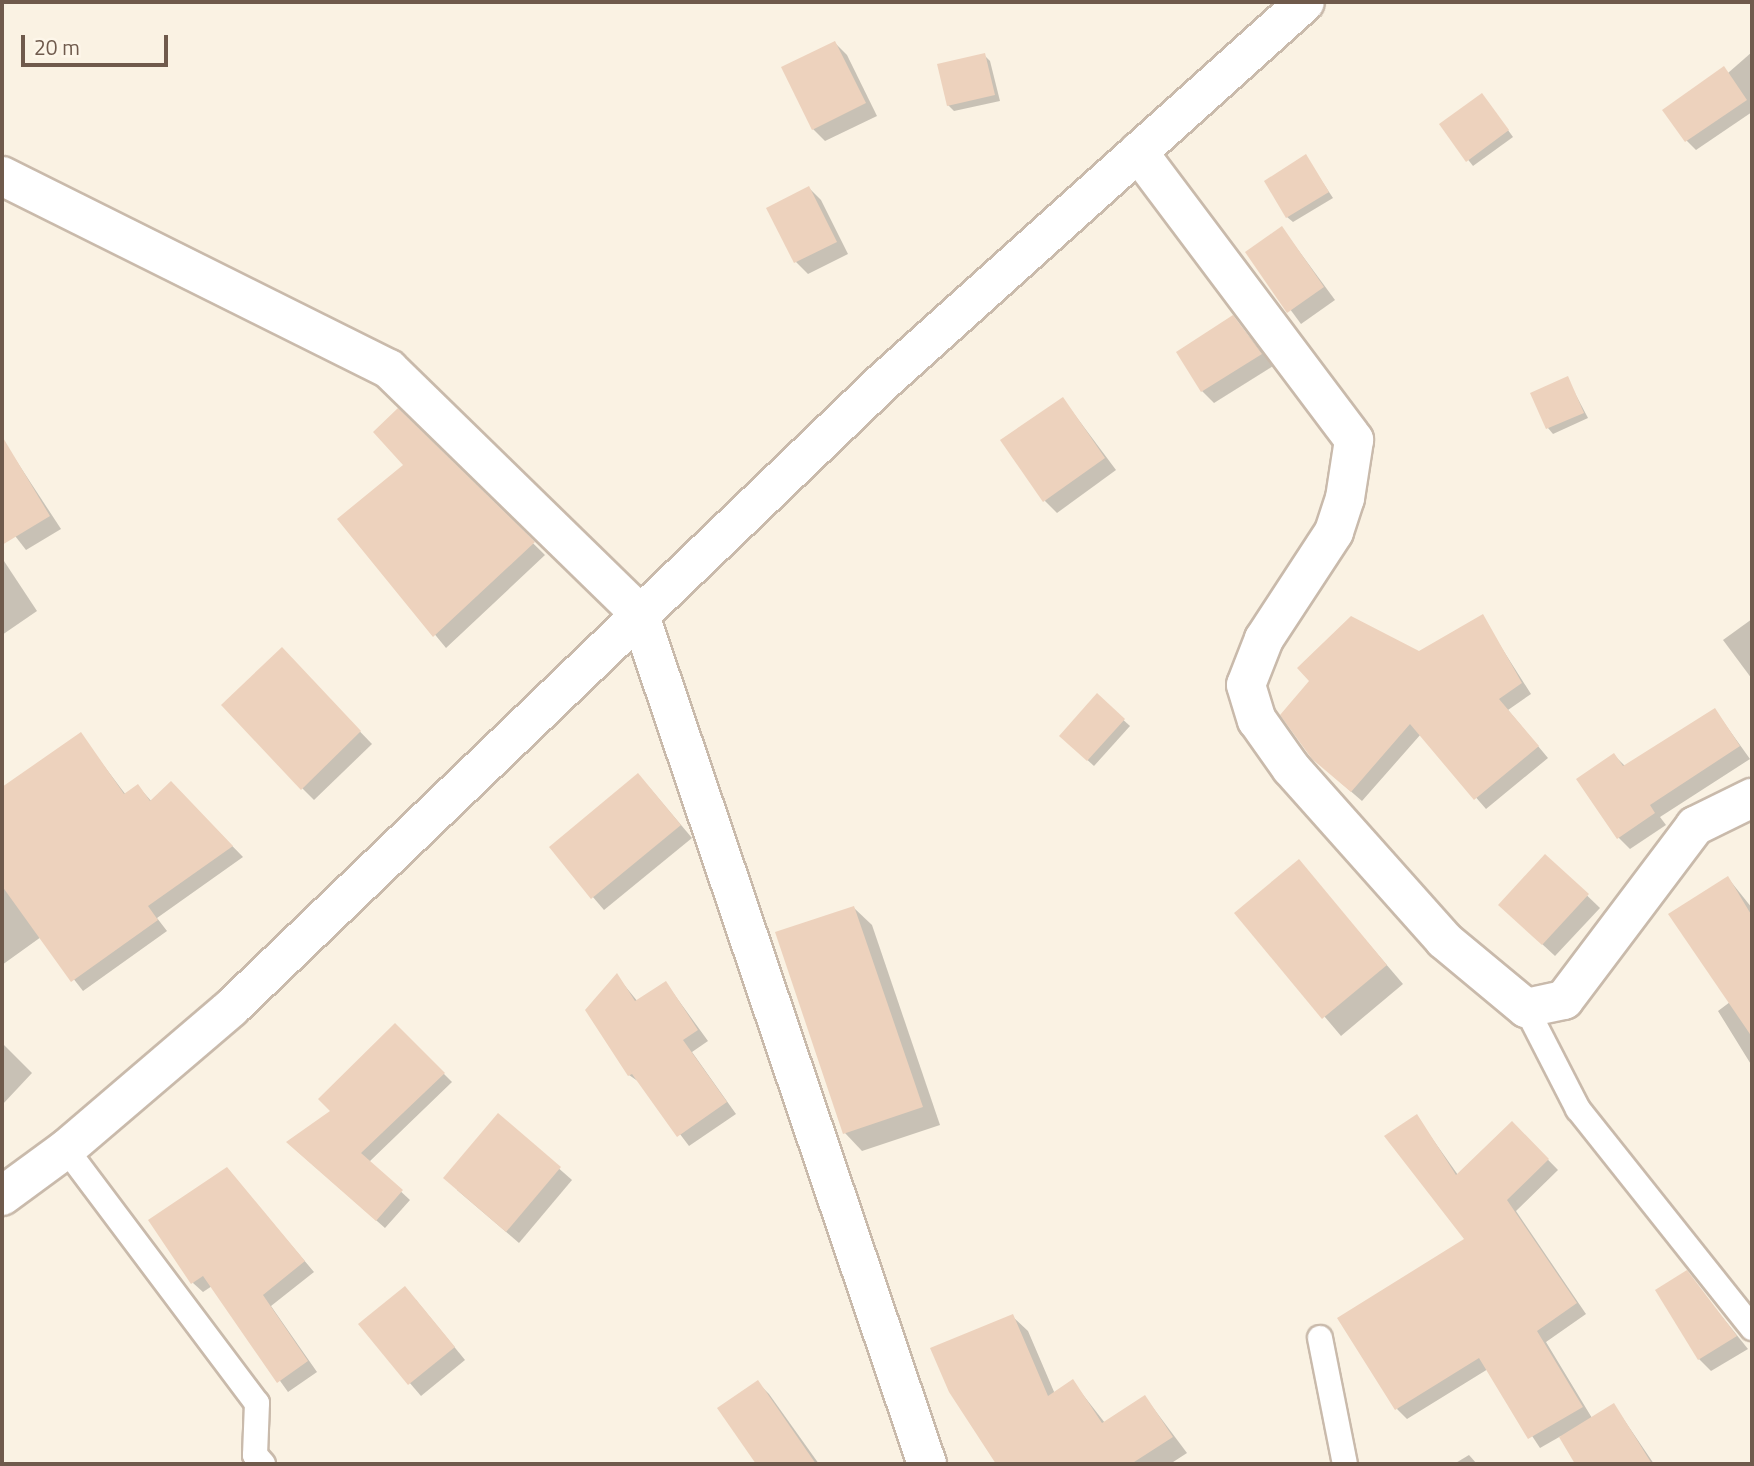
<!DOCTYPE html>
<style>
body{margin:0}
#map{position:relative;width:1754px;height:1466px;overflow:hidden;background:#faf2e3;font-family:"Titillium Web",sans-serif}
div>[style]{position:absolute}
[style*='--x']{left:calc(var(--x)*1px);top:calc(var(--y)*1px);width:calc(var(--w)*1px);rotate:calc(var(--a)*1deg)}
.shadow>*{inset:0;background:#0003}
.building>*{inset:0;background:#edd2bd}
.roads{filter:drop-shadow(2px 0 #c9baab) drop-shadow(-2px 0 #c9baab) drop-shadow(0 2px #c9baab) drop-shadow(0 -2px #c9baab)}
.lane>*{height:24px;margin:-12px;padding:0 12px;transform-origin:12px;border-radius:12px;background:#fff}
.street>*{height:38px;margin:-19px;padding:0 19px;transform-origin:19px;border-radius:19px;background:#fff}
span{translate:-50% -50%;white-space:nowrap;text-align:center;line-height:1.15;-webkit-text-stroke:5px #fdf6e9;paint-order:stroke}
.frame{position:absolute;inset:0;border:4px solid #6f5a4c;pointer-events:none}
.scale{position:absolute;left:21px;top:35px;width:147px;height:32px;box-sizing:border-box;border:4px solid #6f5a4c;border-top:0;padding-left:9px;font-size:21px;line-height:24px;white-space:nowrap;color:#6f5a4c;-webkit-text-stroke:5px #fdf6e9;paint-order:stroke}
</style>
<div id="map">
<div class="shadow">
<i style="clip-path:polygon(835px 43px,847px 55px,877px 116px,825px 141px,813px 129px)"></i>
<i style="clip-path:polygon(1752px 52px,1752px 112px,1696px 150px,1686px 140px,1728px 73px)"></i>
<i style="clip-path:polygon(984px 55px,990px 61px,1000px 101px,954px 111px,948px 105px)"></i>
<i style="clip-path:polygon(1487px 101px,1513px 137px,1473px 166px,1441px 125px)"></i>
<i style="clip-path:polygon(1306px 157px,1333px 198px,1293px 222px,1287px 217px)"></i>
<i style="clip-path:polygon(809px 188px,821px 200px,848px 254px,808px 274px,796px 262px)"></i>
<i style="clip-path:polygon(1282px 228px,1335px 300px,1301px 324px,1248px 252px)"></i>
<i style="clip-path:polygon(1233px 317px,1273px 366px,1214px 403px,1202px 391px)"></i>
<i style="clip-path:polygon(1567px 378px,1588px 418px,1553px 434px,1548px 428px)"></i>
<i style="clip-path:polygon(1063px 399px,1116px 470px,1057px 513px,1045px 501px)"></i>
<i style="clip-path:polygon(398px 411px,545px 555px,446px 648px,340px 519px,406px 465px)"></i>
<i style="clip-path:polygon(6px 445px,61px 529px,26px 550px,2px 519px,2px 447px)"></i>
<i style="clip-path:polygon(2px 558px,37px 611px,2px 635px)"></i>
<i style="clip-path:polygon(1482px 617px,1531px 694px,1508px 710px,1548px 758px,1486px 809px,1421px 734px,1362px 801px,1325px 769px)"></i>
<i style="clip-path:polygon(1752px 619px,1752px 679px,1723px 640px)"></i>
<i style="clip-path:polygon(293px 662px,372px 744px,314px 800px,302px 788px)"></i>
<i style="clip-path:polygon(1097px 696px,1130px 726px,1094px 766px,1061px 736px)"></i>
<i style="clip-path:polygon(1715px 710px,1750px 759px,1660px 817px,1666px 825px,1630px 849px,1618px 837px,1614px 755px,1626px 767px)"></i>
<i style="clip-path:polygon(80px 734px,126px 795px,138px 786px,152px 802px,171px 783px,243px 857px,157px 918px,167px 931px,83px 991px,41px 937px,2px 965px,2px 789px)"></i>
<i style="clip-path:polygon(649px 787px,692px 838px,604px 910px,551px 848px)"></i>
<i style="clip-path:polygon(1546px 856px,1600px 908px,1555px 956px,1513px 917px)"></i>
<i style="clip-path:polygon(1299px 862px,1403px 984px,1341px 1036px,1237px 913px)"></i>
<i style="clip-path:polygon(1728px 878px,1752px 908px,1752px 1066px,1718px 1011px,1730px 1002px)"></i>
<i style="clip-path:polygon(854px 908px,872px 925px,940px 1125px,862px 1151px,845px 1133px)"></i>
<i style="clip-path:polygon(617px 976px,638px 1002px,666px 983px,708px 1041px,692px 1052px,736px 1114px,689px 1146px,642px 1084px,629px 1075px)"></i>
<i style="clip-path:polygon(395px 1025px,452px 1082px,369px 1162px,410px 1200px,385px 1228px,297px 1151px,332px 1112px)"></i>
<i style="clip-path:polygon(2px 1043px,32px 1073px,2px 1105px)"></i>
<i style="clip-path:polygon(498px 1115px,572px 1180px,519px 1243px,457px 1190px)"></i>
<i style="clip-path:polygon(1417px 1117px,1458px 1175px,1512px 1123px,1558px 1170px,1516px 1211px,1586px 1314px,1546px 1342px,1592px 1418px,1614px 1405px,1654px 1464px,1577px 1464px,1561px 1436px,1540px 1448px,1488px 1369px,1407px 1419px,1397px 1409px,1466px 1240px)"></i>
<i style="clip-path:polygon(227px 1169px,314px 1272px,271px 1306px,317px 1372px,288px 1392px,212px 1286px,203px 1292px,193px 1283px)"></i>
<i style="clip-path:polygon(1686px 1272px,1748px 1349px,1711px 1371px,1699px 1359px)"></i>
<i style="clip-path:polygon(416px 1300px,465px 1360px,421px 1396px,360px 1325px)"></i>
<i style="clip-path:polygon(1012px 1316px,1028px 1331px,1055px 1394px,1073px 1382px,1105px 1423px,1145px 1397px,1187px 1453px,1170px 1464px,998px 1464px,950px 1391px)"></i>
<i style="clip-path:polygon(757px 1382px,769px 1394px,819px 1464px,758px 1464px,719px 1409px)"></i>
<i style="clip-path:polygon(1469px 1455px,1477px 1464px,1454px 1464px)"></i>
</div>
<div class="building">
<i style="clip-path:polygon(835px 41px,866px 103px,812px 130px,781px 67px)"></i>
<i style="clip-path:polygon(985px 53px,995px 95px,947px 106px,937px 64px)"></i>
<i style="clip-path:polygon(1724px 66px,1747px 100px,1685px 142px,1662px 110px)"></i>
<i style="clip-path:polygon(1482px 93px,1509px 130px,1466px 162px,1439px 124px)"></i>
<i style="clip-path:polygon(1306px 154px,1329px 192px,1286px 218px,1264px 181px)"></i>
<i style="clip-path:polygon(809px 186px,837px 242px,794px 263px,766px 208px)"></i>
<i style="clip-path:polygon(1282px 226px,1324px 287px,1287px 313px,1245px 252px)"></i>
<i style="clip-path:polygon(1233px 315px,1262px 354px,1201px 392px,1176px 352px)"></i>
<i style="clip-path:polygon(1568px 376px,1584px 413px,1546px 429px,1530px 393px)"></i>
<i style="clip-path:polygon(1063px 397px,1105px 458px,1043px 502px,1000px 440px)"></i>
<i style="clip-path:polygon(398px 408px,535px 542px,433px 637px,337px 519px,403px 465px,373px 432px)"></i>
<i style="clip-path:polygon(2px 436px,50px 516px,2px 545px)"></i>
<i style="clip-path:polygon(1483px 614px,1522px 683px,1499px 699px,1539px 746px,1474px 800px,1410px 724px,1351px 792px,1312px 759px,1280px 715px,1309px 681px,1297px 668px,1351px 616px,1419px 651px)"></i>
<i style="clip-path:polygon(282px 647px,361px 731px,301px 790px,221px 705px)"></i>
<i style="clip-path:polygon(1097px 693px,1125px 719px,1087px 761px,1059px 736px)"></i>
<i style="clip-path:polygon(1715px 708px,1740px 746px,1650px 805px,1655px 813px,1617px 839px,1576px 779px,1614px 753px,1623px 766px)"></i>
<i style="clip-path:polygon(81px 732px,124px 794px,138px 784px,150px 801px,171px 781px,233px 846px,148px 906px,158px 920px,71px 982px,2px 886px,2px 787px)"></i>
<i style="clip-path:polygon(638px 773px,681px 825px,591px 899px,549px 847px)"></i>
<i style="clip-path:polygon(1545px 854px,1589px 894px,1542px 945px,1498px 905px)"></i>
<i style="clip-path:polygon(1299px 859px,1387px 965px,1322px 1019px,1234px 913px)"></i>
<i style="clip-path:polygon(1728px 876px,1752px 916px,1752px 1037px,1668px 914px)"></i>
<i style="clip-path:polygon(854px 906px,923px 1107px,843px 1134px,775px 932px)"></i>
<i style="clip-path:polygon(617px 973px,635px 1001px,666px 981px,698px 1030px,683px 1040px,727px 1102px,677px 1137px,632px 1074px,628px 1076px,585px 1010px)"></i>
<i style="clip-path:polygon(395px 1023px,445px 1073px,361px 1153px,403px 1190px,376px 1221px,286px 1142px,330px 1111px,318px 1099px)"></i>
<i style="clip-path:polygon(498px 1113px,561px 1167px,506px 1232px,443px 1178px)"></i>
<i style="clip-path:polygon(1417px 1114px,1456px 1175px,1512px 1121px,1549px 1159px,1507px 1200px,1577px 1303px,1537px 1331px,1583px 1407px,1528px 1439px,1479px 1358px,1395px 1410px,1337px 1318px,1464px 1239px,1384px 1136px)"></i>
<i style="clip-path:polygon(227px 1167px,305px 1261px,263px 1295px,308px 1361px,277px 1383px,203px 1276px,191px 1284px,148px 1220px)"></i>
<i style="clip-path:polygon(1687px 1270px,1737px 1336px,1698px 1360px,1655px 1290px)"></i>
<i style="clip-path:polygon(405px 1286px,455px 1347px,408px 1385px,358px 1324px)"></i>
<i style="clip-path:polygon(1013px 1314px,1048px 1396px,1073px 1379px,1102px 1423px,1145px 1395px,1173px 1437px,1131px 1464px,996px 1464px,949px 1392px,930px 1348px)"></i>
<i style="clip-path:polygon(758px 1380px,816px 1464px,756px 1464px,717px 1408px)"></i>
<i style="clip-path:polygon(1614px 1403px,1652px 1464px,1575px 1464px,1559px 1437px)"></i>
</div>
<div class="roads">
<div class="lane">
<i style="--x:1526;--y:1008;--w:114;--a:62.8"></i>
<i style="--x:1578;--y:1109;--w:280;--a:51.5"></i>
<i style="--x:66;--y:1149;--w:318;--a:53.1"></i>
<i style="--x:257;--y:1403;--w:52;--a:92.2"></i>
<i style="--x:255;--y:1455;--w:12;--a:48"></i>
<i style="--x:1320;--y:1338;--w:128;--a:78.8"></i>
</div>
<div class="street">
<i style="--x:1138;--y:152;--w:360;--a:53.1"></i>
<i style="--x:1354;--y:440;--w:59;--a:98.8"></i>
<i style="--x:1345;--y:498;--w:36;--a:108"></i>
<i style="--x:1334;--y:532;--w:128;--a:123.2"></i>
<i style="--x:1264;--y:639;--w:49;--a:111.4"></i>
<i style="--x:1246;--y:685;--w:37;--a:73"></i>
<i style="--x:1257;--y:720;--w:59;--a:54.7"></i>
<i style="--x:1291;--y:768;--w:230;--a:48.3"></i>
<i style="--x:1444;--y:940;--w:107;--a:39.7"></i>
<i style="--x:1526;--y:1008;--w:39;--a:-12"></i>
<i style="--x:1564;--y:1000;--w:218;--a:-53"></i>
<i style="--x:1695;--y:826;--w:64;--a:-26.2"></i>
<i style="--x:2;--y:176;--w:432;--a:26.5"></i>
<i style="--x:389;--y:369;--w:349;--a:44.3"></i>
<i style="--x:639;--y:613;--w:898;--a:71.3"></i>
<i style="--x:2;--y:1196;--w:79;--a:-36.3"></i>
<i style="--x:66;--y:1149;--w:217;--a:-40.5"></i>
<i style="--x:231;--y:1008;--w:905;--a:-43.84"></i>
<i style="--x:884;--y:381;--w:566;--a:-41.99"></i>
</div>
</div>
<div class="frame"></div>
<div class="scale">20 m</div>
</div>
